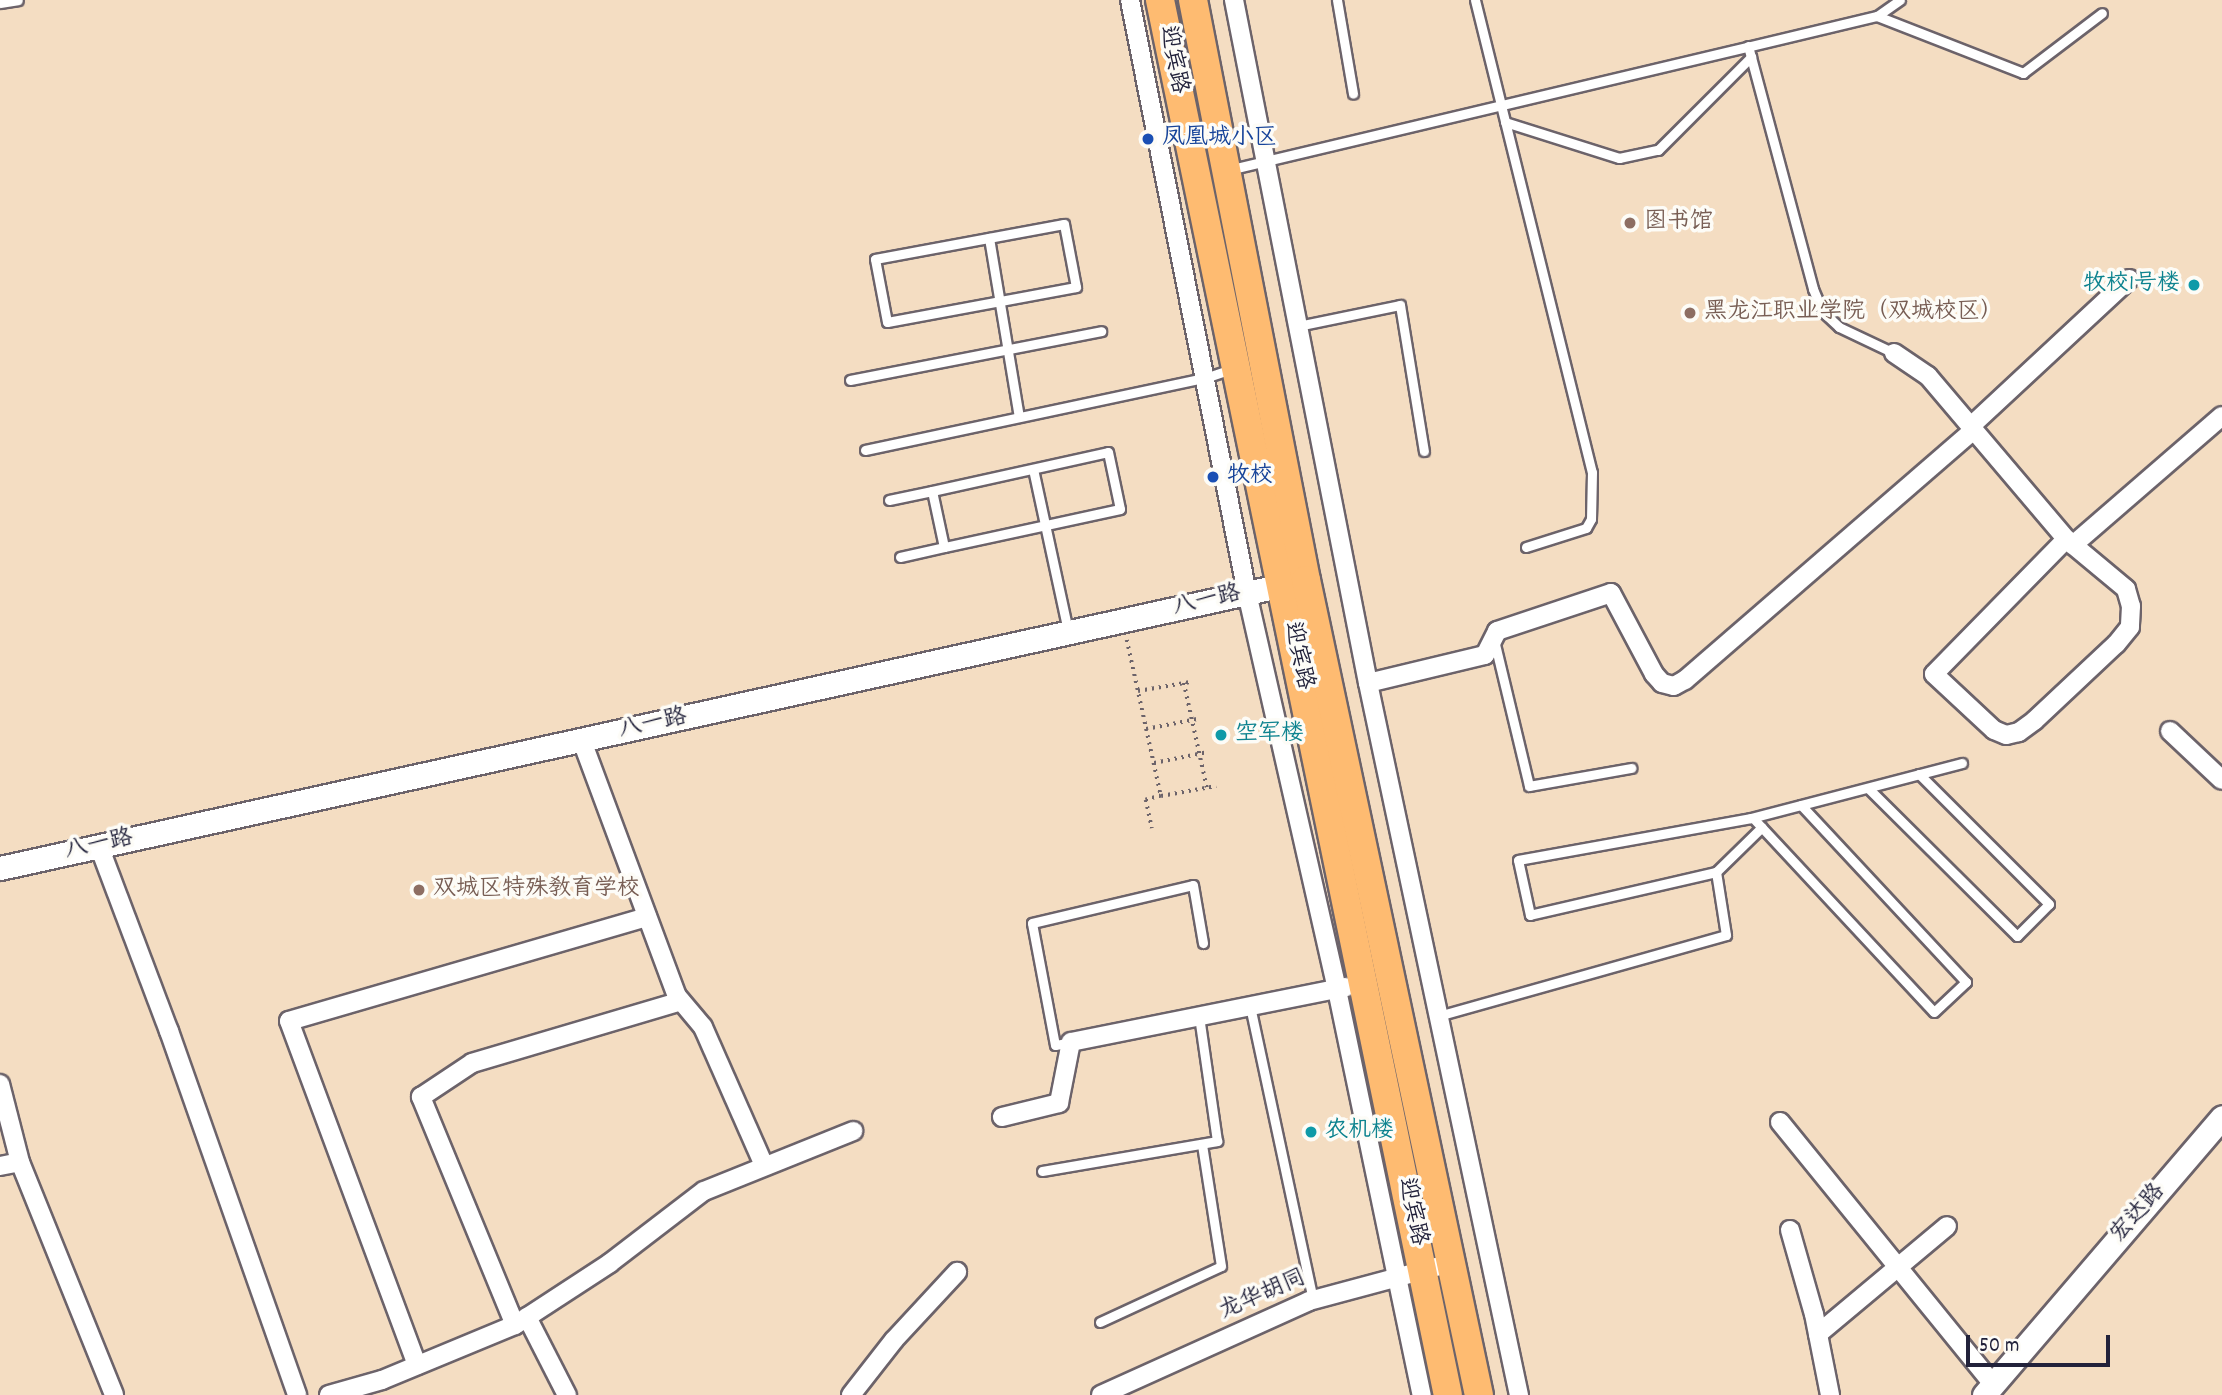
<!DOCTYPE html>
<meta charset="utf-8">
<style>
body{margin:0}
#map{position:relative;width:2222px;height:1395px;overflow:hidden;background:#f4ddc2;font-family:Dekko,"LXGW WenKai TC",sans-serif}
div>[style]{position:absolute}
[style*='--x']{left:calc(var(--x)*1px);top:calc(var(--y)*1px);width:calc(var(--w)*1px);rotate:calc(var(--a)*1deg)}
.path>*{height:3.5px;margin-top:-1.75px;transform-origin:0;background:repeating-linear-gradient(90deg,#6c636a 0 2px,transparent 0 7px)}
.roads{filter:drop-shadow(2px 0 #6c636a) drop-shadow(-2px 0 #6c636a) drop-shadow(0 2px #6c636a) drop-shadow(0 -2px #6c636a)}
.service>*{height:9px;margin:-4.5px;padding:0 4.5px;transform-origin:4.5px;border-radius:4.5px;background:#fff}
.minor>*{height:18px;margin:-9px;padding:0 9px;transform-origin:9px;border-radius:9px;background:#fff}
.tertiary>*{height:23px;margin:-11.5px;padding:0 11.5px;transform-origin:11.5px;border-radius:11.5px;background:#fff}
.primary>*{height:28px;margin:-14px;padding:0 14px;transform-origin:14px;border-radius:14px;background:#febb71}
.dots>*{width:19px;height:19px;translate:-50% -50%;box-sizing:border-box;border:4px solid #fdfcf7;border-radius:50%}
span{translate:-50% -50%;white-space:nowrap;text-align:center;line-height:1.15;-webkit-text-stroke:7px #fdfcf7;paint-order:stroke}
.street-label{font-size:23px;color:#22223b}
.transit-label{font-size:23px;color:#164399}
.left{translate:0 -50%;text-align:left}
.education-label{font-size:23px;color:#785e54}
.culture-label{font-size:23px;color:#0d838f}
.right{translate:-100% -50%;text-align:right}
.scale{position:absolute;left:1966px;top:1335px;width:144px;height:32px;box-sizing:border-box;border:4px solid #22223b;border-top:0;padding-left:9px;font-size:21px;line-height:24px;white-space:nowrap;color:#22223b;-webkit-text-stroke:5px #fdfcf7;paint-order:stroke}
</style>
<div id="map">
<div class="path">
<i style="--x:1127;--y:640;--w:160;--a:77.7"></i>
<i style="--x:1161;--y:796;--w:16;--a:165"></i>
<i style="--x:1146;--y:800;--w:29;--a:78"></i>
<i style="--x:1184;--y:683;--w:107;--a:77.6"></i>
<i style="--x:1138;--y:691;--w:53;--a:-9.8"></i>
<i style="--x:1146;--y:729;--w:52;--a:-11.1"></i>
<i style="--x:1154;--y:763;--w:55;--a:-11.5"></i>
<i style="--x:1161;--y:796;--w:56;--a:-10.3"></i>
</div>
<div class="roads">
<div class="service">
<i style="--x:1337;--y:0;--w:95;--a:80.3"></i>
<i style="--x:1475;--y:0;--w:486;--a:76.1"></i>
<i style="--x:1592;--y:472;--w:47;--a:91.2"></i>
<i style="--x:1591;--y:519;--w:10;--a:119"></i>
<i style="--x:1586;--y:528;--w:63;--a:162.4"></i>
<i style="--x:0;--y:3;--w:18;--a:-9"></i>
<i style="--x:1877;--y:16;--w:157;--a:21.3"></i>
<i style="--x:2023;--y:73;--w:99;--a:-37.2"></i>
<i style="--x:1748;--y:46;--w:252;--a:75"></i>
<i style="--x:1813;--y:289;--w:25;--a:67"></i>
<i style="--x:1823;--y:312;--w:22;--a:43"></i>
<i style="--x:1839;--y:327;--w:61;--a:25.3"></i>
<i style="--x:1505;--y:122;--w:120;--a:17.5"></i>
<i style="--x:1619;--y:158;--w:40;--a:-12"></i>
<i style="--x:1658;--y:150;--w:132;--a:-45"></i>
<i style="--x:1228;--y:170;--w:667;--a:-13.35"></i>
<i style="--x:1877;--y:16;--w:28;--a:-35"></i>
<i style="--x:1064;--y:224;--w:64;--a:79.2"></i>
<i style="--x:1076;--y:287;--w:192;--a:169.5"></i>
<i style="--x:887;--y:322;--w:64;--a:-100.8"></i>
<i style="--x:875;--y:259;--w:192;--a:-10.5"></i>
<i style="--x:989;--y:238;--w:181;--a:80.5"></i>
<i style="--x:1298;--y:326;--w:104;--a:-11.6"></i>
<i style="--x:1400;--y:305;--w:148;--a:80.7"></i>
<i style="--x:850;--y:380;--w:256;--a:-11"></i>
<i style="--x:865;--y:450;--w:348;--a:-12"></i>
<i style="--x:1205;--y:378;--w:31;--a:-19"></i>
<i style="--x:1108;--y:452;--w:58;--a:78.1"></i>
<i style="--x:1120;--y:509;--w:180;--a:167.8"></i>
<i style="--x:944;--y:547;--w:57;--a:-102.1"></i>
<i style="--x:932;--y:491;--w:180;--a:-12.5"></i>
<i style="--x:1033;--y:469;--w:166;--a:77.8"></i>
<i style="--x:889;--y:500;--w:44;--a:-11.8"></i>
<i style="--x:900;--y:557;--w:45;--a:-12.8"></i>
<i style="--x:1494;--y:640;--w:150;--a:76.5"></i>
<i style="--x:1529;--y:786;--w:104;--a:-10"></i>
<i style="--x:1868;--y:788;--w:210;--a:44.8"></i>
<i style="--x:2017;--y:936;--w:45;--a:-45"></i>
<i style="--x:2049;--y:904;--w:184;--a:-135"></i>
<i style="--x:1753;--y:818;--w:265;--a:47"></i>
<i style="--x:1934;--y:1012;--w:44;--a:-43.2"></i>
<i style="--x:1966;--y:982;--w:242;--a:-133"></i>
<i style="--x:1716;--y:872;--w:64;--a:-44.4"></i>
<i style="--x:1250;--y:1006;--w:301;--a:77.9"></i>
<i style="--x:1438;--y:1016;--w:299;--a:-15.7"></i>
<i style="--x:1726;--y:935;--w:64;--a:-99"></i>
<i style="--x:1716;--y:872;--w:191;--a:167"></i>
<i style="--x:1530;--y:915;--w:56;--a:-102.3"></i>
<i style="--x:1518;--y:860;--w:237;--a:-10.2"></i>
<i style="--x:1751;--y:818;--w:218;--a:-14.6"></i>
<i style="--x:1071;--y:1042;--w:16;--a:169"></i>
<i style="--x:1055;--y:1045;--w:124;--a:-100.7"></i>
<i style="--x:1032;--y:923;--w:165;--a:-13.3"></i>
<i style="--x:1193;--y:885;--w:59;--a:80.2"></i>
<i style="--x:1042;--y:1171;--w:178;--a:-9.7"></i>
<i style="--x:1217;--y:1141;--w:126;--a:-98.2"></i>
<i style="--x:1100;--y:1322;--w:133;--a:-24.8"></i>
<i style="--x:1221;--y:1266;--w:123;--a:-98.9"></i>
</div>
<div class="minor">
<i style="--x:1130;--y:0;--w:604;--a:78.84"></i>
<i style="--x:1247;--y:593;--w:402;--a:77.2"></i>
<i style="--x:1336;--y:985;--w:419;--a:78.2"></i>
<i style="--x:1234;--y:0;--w:696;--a:78.9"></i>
<i style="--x:1368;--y:683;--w:728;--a:78.03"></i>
<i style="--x:1894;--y:353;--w:41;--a:34.1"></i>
<i style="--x:1928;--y:376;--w:214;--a:49.7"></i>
<i style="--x:2066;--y:539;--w:78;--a:39.8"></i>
<i style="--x:2126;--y:589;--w:18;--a:74"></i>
<i style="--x:2131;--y:606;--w:21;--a:93"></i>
<i style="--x:2130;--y:627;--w:22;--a:129"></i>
<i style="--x:2116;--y:644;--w:112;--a:136.8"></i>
<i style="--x:2034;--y:721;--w:19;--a:144"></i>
<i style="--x:2019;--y:732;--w:13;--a:167"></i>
<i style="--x:2006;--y:735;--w:13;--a:-157"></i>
<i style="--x:1994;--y:730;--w:82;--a:-137"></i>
<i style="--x:1934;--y:674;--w:189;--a:-45.6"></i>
<i style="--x:1971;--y:426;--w:216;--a:-42.9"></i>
<i style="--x:2073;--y:545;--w:197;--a:-40.9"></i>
<i style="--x:1368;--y:683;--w:120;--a:-13.5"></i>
<i style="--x:1485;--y:655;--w:27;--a:-63"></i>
<i style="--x:1497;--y:631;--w:120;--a:-18.4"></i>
<i style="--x:1611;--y:593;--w:92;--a:62"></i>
<i style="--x:1654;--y:674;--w:12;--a:48"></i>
<i style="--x:1662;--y:683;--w:12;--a:14"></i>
<i style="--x:1674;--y:686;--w:13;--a:-29"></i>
<i style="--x:1685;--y:680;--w:382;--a:-40.9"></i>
<i style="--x:2170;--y:731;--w:71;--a:43.3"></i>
<i style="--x:582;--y:741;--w:272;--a:69.6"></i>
<i style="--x:677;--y:996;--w:40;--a:50"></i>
<i style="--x:703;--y:1027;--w:151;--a:66.2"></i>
<i style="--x:99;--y:846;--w:198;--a:69.3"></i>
<i style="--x:169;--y:1031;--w:386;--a:70.6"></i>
<i style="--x:0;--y:1084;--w:81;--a:75.6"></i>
<i style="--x:20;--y:1162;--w:251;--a:68"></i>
<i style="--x:1002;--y:1117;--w:59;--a:-13.8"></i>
<i style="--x:1059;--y:1103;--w:62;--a:-78.9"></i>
<i style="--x:1071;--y:1042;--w:281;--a:-11.3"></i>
<i style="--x:1780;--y:1122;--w:338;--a:50.9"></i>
<i style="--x:0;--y:1166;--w:20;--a:-11"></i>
<i style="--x:1790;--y:1230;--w:87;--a:74.1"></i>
<i style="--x:1814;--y:1314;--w:83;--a:78.8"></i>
<i style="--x:527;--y:1317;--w:88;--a:62.9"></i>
<i style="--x:515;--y:1325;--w:247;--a:-112.4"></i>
<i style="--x:421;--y:1097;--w:61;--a:-33.7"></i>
<i style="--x:472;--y:1063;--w:218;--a:-16.5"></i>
<i style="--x:1818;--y:1334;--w:168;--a:-39.9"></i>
<i style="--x:417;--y:1365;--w:367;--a:-110.4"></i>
<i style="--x:289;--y:1021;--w:373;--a:-16.2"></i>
<i style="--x:329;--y:1395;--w:55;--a:-15.8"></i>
<i style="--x:382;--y:1380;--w:144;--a:-22.5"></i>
<i style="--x:515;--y:1325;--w:113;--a:-33.1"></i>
<i style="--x:610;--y:1263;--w:118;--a:-37.5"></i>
<i style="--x:704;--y:1191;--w:161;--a:-21.9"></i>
<i style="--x:851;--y:1395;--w:70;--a:-52"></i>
<i style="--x:894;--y:1340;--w:93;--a:-47.2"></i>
<i style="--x:1101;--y:1395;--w:228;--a:-24.3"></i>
<i style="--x:1309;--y:1301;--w:147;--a:-15"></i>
</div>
<div class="tertiary">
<i style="--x:0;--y:868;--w:1327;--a:-12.44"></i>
<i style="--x:1984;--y:1395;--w:366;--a:-49.4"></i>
</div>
<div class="primary">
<i style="--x:1160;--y:0;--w:1424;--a:78.34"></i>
<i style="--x:1193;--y:0;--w:591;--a:78.98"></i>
<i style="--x:1306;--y:580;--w:833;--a:78.02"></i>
</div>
</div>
<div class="dots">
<i style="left:1148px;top:139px;background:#1a4fb4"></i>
<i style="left:1630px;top:223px;background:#8d6e63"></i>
<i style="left:2194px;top:285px;background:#0f9aa8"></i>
<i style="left:1690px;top:313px;background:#8d6e63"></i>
<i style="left:1213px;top:477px;background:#1a4fb4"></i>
<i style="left:1221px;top:735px;background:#0f9aa8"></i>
<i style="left:419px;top:890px;background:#8d6e63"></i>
<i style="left:1311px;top:1132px;background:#0f9aa8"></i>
</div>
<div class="street-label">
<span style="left:1172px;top:60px;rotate:79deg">迎宾路</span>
<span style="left:1207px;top:602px;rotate:-13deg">八一路</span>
<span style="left:1297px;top:656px;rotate:78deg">迎宾路</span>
<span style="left:653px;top:725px;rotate:-12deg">八一路</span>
<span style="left:99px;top:846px;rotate:-12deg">八一路</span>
<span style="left:1411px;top:1212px;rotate:78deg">迎宾路</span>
<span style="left:2139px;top:1214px;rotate:-49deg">宏达路</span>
<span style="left:1263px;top:1296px;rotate:-23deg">龙华胡同</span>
</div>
<div class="transit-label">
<span class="left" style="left:1162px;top:139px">凤凰城小区</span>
<span class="left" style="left:1227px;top:477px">牧校</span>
</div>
<div class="education-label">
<span class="left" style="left:1644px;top:223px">图书馆</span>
<span class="left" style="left:1704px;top:313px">黑龙江职业学院（双城校区）</span>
<span class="left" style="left:433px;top:890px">双城区特殊教育学校</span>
</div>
<div class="culture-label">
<span class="right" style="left:2180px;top:285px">牧校1号楼</span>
<span class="left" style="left:1235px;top:735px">空军楼</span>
<span class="left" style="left:1325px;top:1132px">农机楼</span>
</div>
<div class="scale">50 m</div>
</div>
